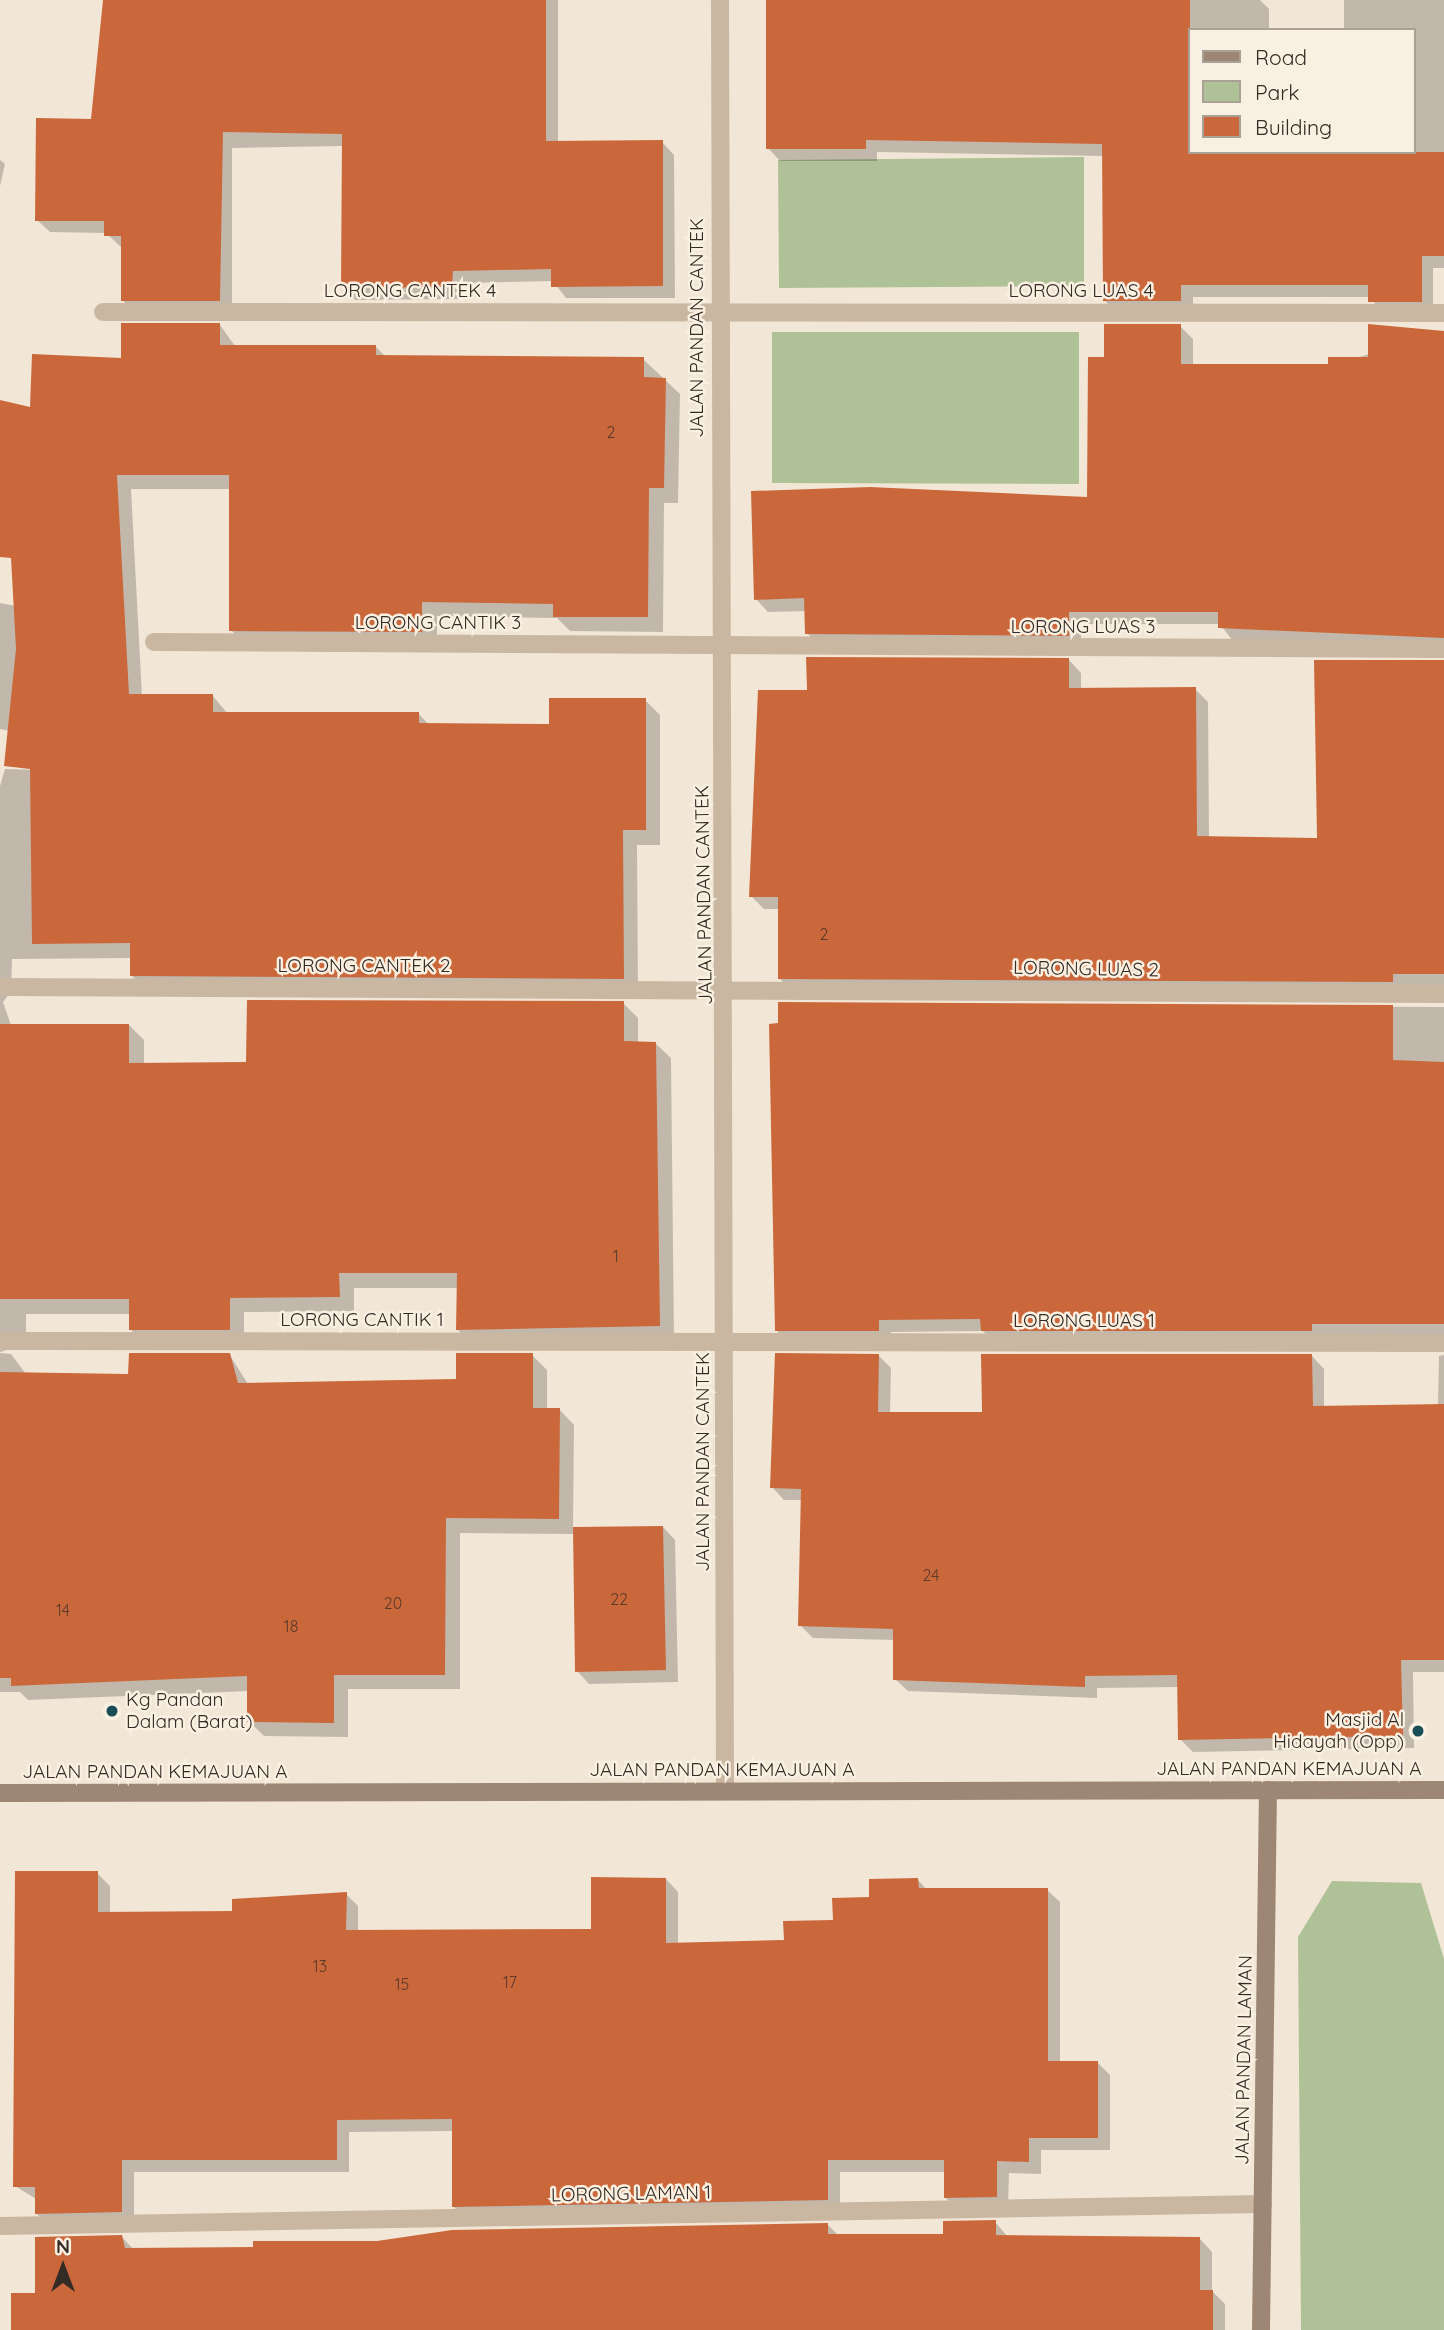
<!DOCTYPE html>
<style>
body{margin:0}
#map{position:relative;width:1444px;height:2330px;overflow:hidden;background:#f2e7d6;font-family:Quicksand,sans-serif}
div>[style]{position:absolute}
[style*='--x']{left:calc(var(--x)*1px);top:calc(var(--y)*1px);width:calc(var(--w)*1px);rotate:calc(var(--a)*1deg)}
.green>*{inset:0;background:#afc196}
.shadow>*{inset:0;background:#0003}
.building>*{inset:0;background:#cb683b}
.street>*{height:18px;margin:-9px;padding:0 9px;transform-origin:9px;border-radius:9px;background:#cab7a2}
.secondary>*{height:18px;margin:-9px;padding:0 9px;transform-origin:9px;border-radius:9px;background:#9d8674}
.dots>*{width:19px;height:19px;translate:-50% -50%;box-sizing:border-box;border:4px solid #f9f0e2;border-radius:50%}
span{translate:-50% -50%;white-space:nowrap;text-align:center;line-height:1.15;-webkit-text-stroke:5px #f9f0e2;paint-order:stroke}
.number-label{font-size:16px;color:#5a3a2a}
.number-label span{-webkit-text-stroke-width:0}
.street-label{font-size:19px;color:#342b25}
.poi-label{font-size:19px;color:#342b25}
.left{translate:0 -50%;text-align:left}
.right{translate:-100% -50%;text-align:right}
.legend{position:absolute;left:1188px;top:28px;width:228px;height:126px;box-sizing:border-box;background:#f9f0e2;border:2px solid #aaa196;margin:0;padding:9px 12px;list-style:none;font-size:21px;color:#342b25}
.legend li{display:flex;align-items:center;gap:14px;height:35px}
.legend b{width:35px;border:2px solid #aaa196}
.north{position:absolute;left:28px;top:2232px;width:70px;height:70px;-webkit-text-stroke:5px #f9f0e2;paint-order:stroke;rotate:0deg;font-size:19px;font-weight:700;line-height:28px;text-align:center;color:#342b25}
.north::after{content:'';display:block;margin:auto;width:24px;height:32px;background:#342b25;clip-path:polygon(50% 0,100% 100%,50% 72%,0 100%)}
</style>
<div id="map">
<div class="green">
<i style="clip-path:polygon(1084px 157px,1084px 286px,779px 288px,778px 160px)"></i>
<i style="clip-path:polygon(772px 332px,1079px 332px,1079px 484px,772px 483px)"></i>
<i style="clip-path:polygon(1332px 1881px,1421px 1883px,1444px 1959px,1444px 2330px,1301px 2330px,1298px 1937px)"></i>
</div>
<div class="shadow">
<i style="clip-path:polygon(105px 0,558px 0,558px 143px,662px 142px,674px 155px,675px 298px,566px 298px,553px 281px,464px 283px,464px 299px,355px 300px,343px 287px,344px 146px,232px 148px,232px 313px,135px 312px,122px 300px,122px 248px,106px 233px,50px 232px,37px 220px,93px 121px)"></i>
<i style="clip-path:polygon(768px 0,1260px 0,1269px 9px,1269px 30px,1190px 30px,1190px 152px,1414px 152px,1414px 30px,1344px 30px,1344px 0,1444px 0,1444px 268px,1433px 268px,1433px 313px,1382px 313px,1370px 297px,1193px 297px,1193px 313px,1118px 313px,1105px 301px,1103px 156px,877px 152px,877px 161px,780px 161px,768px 148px)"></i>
<i style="clip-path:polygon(0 160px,5px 164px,0 186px)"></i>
<i style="clip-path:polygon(220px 325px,235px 346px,375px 346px,386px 357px,643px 359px,680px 394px,678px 503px,664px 503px,663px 632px,570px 631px,557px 618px,437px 616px,437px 646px,246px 645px,231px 630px,231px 489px,131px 489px,142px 696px,212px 695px,228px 714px,419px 714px,429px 725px,551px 726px,645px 700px,660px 715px,660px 845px,637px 845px,638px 993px,147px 991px,132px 976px,132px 958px,12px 959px,11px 992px,3px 1002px,11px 1025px,129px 1025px,144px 1040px,144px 1064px,248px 1064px,623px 1003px,638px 1018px,638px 1043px,655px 1043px,671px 1058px,674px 1340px,473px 1345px,458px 1330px,459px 1288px,354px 1288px,354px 1311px,244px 1312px,244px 1344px,145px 1344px,130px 1329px,130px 1314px,26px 1314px,26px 1344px,0 1352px,0 786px,5px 769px,122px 772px,124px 755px,0 729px,0 603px,16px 606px,11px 525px,0 523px,0 402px,31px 409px,122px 360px)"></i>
<i style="clip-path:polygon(1180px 326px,1193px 339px,1193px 366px,1330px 366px,1444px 331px,1444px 649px,1232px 640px,1220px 624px,1081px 624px,1081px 647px,819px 646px,807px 633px,806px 611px,768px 612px,756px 599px,1088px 499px,1106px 359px)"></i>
<i style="clip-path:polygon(1069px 660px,1081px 673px,1081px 690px,1195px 689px,1208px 702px,1209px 838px,1318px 840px,1444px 662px,1444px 994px,792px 991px,780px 979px,780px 909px,764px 909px,751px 896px,809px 692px)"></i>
<i style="clip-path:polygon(780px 1004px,1444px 1007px,1444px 1338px,995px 1343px,983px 1331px,891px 1332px,891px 1343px,789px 1343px,776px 1330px)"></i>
<i style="clip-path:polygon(0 1353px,11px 1354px,26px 1374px,130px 1376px,229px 1354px,248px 1384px,457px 1381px,532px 1355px,547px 1370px,547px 1409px,559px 1409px,574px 1425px,573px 1529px,663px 1527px,675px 1540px,678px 1682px,589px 1684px,577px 1671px,574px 1534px,460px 1533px,460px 1689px,348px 1689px,348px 1737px,264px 1736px,249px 1721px,249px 1691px,28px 1700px,20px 1692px,0 1692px)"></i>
<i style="clip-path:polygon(878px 1355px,891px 1368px,890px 1413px,984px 1413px,1312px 1356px,1324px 1369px,1324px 1407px,1438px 1405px,1439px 1356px,1444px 1355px,1444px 1672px,1413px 1672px,1414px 1748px,1193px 1752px,1180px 1739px,1179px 1687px,1097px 1688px,1097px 1698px,908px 1691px,895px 1679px,895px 1640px,813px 1638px,800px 1625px,802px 1500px,784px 1500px,772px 1487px)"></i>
<i style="clip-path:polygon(97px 1873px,110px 1886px,110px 1914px,234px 1913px,346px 1894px,358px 1906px,358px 1932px,592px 1931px,666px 1879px,678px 1892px,678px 1945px,785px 1942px,918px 1880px,927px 1890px,1047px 1890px,1060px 1902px,1060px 2062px,1097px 2062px,1110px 2075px,1110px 2150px,1041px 2150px,1041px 2174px,1009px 2173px,1008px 2209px,958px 2210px,945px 2197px,946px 2172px,840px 2172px,840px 2212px,466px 2219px,453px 2206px,453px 2131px,349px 2132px,349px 2172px,134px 2172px,134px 2224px,49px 2226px,36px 2213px,36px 2199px,15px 2186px)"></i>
<i style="clip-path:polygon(995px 2222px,1008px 2237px,1200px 2239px,1212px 2252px,1212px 2291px,1225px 2304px,1225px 2330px,13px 2330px,36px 2295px,122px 2237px,134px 2250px,254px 2249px,828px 2225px,839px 2236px,945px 2236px)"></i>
</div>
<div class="building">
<i style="clip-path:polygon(103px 0,546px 0,546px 141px,663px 140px,663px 286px,551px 287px,551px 269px,453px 271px,452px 287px,341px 288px,342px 134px,223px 132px,220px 301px,121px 301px,121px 236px,104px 236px,104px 221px,35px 221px,36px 118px,91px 119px)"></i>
<i style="clip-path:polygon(766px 0,1190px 0,1190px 152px,1444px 152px,1444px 256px,1422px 256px,1422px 302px,1368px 302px,1368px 285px,1181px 285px,1181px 301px,1103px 301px,1102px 144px,866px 140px,866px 149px,766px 149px)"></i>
<i style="clip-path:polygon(121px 323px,220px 323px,220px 345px,376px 345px,376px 355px,644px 357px,644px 377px,666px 378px,664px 488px,649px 488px,648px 617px,553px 617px,553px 604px,422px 602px,422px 632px,229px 631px,229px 475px,117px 475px,129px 694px,213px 694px,213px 712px,419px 712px,419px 723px,549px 724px,549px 698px,646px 698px,646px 830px,623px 830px,624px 979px,130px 976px,130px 943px,32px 944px,30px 769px,4px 766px,16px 649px,11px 558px,0 557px,0 400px,30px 407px,32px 354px,121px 358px)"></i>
<i style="clip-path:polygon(1104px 324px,1181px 324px,1181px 364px,1328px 364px,1328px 357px,1368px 357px,1368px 324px,1444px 331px,1444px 638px,1218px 628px,1218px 612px,1069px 612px,1069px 636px,805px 634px,804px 598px,754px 600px,751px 491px,870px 487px,1087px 497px,1088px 357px,1104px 357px)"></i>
<i style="clip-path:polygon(806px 657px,1069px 658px,1069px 688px,1196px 687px,1197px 836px,1317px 838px,1314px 660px,1444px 660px,1444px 974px,1393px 974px,1393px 982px,778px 979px,778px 897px,749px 897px,758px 690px,807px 690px)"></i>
<i style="clip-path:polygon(247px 1000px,624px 1001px,624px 1041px,656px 1042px,660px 1326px,456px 1330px,457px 1273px,339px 1273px,340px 1297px,230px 1298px,230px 1330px,129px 1330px,129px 1299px,0 1299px,0 1024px,129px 1024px,129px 1063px,246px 1062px)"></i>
<i style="clip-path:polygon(778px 1002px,1393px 1005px,1393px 1060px,1444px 1062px,1444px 1324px,1312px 1324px,1312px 1331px,981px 1331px,980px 1319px,879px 1320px,879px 1331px,775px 1331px,769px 1024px,778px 1023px)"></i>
<i style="clip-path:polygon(129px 1353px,230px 1353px,238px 1383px,456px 1379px,456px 1353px,533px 1353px,533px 1408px,560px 1408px,559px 1519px,446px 1518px,445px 1675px,334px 1675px,334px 1723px,247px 1722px,247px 1676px,11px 1686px,11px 1678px,0 1678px,0 1372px,128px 1374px)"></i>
<i style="clip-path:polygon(775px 1353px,879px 1354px,878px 1412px,982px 1412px,981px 1354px,1312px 1354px,1313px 1406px,1444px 1404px,1444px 1660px,1401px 1660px,1403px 1736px,1178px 1740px,1177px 1675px,1085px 1676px,1085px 1687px,893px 1680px,893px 1629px,798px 1626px,801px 1489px,770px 1488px)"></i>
<i style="clip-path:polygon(663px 1526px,666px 1670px,575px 1672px,573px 1527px)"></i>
<i style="clip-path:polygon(15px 1871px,98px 1871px,98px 1912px,232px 1911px,232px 1899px,347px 1892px,346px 1930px,591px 1929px,591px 1877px,666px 1878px,666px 1943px,784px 1940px,783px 1921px,833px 1920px,832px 1898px,869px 1897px,869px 1879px,918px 1878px,919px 1888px,1048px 1888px,1048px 2061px,1098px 2061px,1098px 2138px,1029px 2138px,1029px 2162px,997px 2161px,997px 2197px,944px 2198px,944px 2160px,828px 2160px,828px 2200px,452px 2207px,452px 2119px,337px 2120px,337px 2160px,122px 2160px,122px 2212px,35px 2214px,35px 2187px,13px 2187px)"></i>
<i style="clip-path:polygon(996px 2220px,996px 2235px,1200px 2237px,1200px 2290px,1213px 2290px,1213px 2330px,11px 2330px,11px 2293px,35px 2293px,35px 2237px,122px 2235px,125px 2248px,253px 2247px,253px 2241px,377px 2241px,452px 2230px,828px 2223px,828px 2234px,943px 2234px,943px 2221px)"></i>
</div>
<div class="street">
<i style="--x:720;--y:0;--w:1790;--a:89.84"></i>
<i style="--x:103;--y:312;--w:1341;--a:0.04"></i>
<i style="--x:154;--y:642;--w:1290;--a:0.31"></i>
<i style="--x:0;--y:987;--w:1444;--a:0.28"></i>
<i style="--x:0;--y:1341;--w:1444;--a:0.08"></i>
<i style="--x:0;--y:2226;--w:1263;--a:-1"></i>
</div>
<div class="secondary">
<i style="--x:0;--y:1793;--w:1444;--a:-0.12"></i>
<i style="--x:1261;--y:2330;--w:540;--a:-89.26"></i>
</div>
<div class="dots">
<i style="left:112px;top:1711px;background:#194e56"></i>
<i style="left:1418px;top:1731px;background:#194e56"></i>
</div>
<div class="number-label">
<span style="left:611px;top:432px">2</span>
<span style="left:824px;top:934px">2</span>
<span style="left:616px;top:1256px">1</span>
<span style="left:931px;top:1575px">24</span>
<span style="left:619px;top:1599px">22</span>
<span style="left:393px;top:1603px">20</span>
<span style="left:63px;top:1610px">14</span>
<span style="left:291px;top:1626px">18</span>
<span style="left:320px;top:1966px">13</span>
<span style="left:510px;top:1982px">17</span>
<span style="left:402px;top:1984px">15</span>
</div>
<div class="street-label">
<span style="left:410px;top:291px">LORONG CANTEK 4</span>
<span style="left:1081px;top:291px">LORONG LUAS 4</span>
<span style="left:697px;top:328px;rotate:-90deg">JALAN PANDAN CANTEK</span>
<span style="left:438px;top:623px">LORONG CANTIK 3</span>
<span style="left:1083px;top:627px">LORONG LUAS 3</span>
<span style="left:704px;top:895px;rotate:-91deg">JALAN PANDAN CANTEK</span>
<span style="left:364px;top:966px">LORONG CANTEK 2</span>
<span style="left:1086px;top:969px;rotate:1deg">LORONG LUAS 2</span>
<span style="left:362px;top:1320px">LORONG CANTIK 1</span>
<span style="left:1084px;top:1321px">LORONG LUAS 1</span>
<span style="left:703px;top:1462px;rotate:-90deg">JALAN PANDAN CANTEK</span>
<span style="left:1289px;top:1769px">JALAN PANDAN KEMAJUAN A</span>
<span style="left:722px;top:1770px">JALAN PANDAN KEMAJUAN A</span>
<span style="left:155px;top:1772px">JALAN PANDAN KEMAJUAN A</span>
<span style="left:1244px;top:2060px;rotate:-89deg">JALAN PANDAN LAMAN</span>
<span style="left:631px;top:2194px;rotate:-1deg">LORONG LAMAN 1</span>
</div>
<div class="poi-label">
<span class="left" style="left:126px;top:1711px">Kg Pandan<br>Dalam (Barat)</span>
<span class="right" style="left:1404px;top:1731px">Masjid Al<br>Hidayah (Opp)</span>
</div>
<ul class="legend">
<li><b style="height:9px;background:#9d8674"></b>Road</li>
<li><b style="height:19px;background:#afc196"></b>Park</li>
<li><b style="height:19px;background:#cb683b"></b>Building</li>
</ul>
<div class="north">N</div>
</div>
